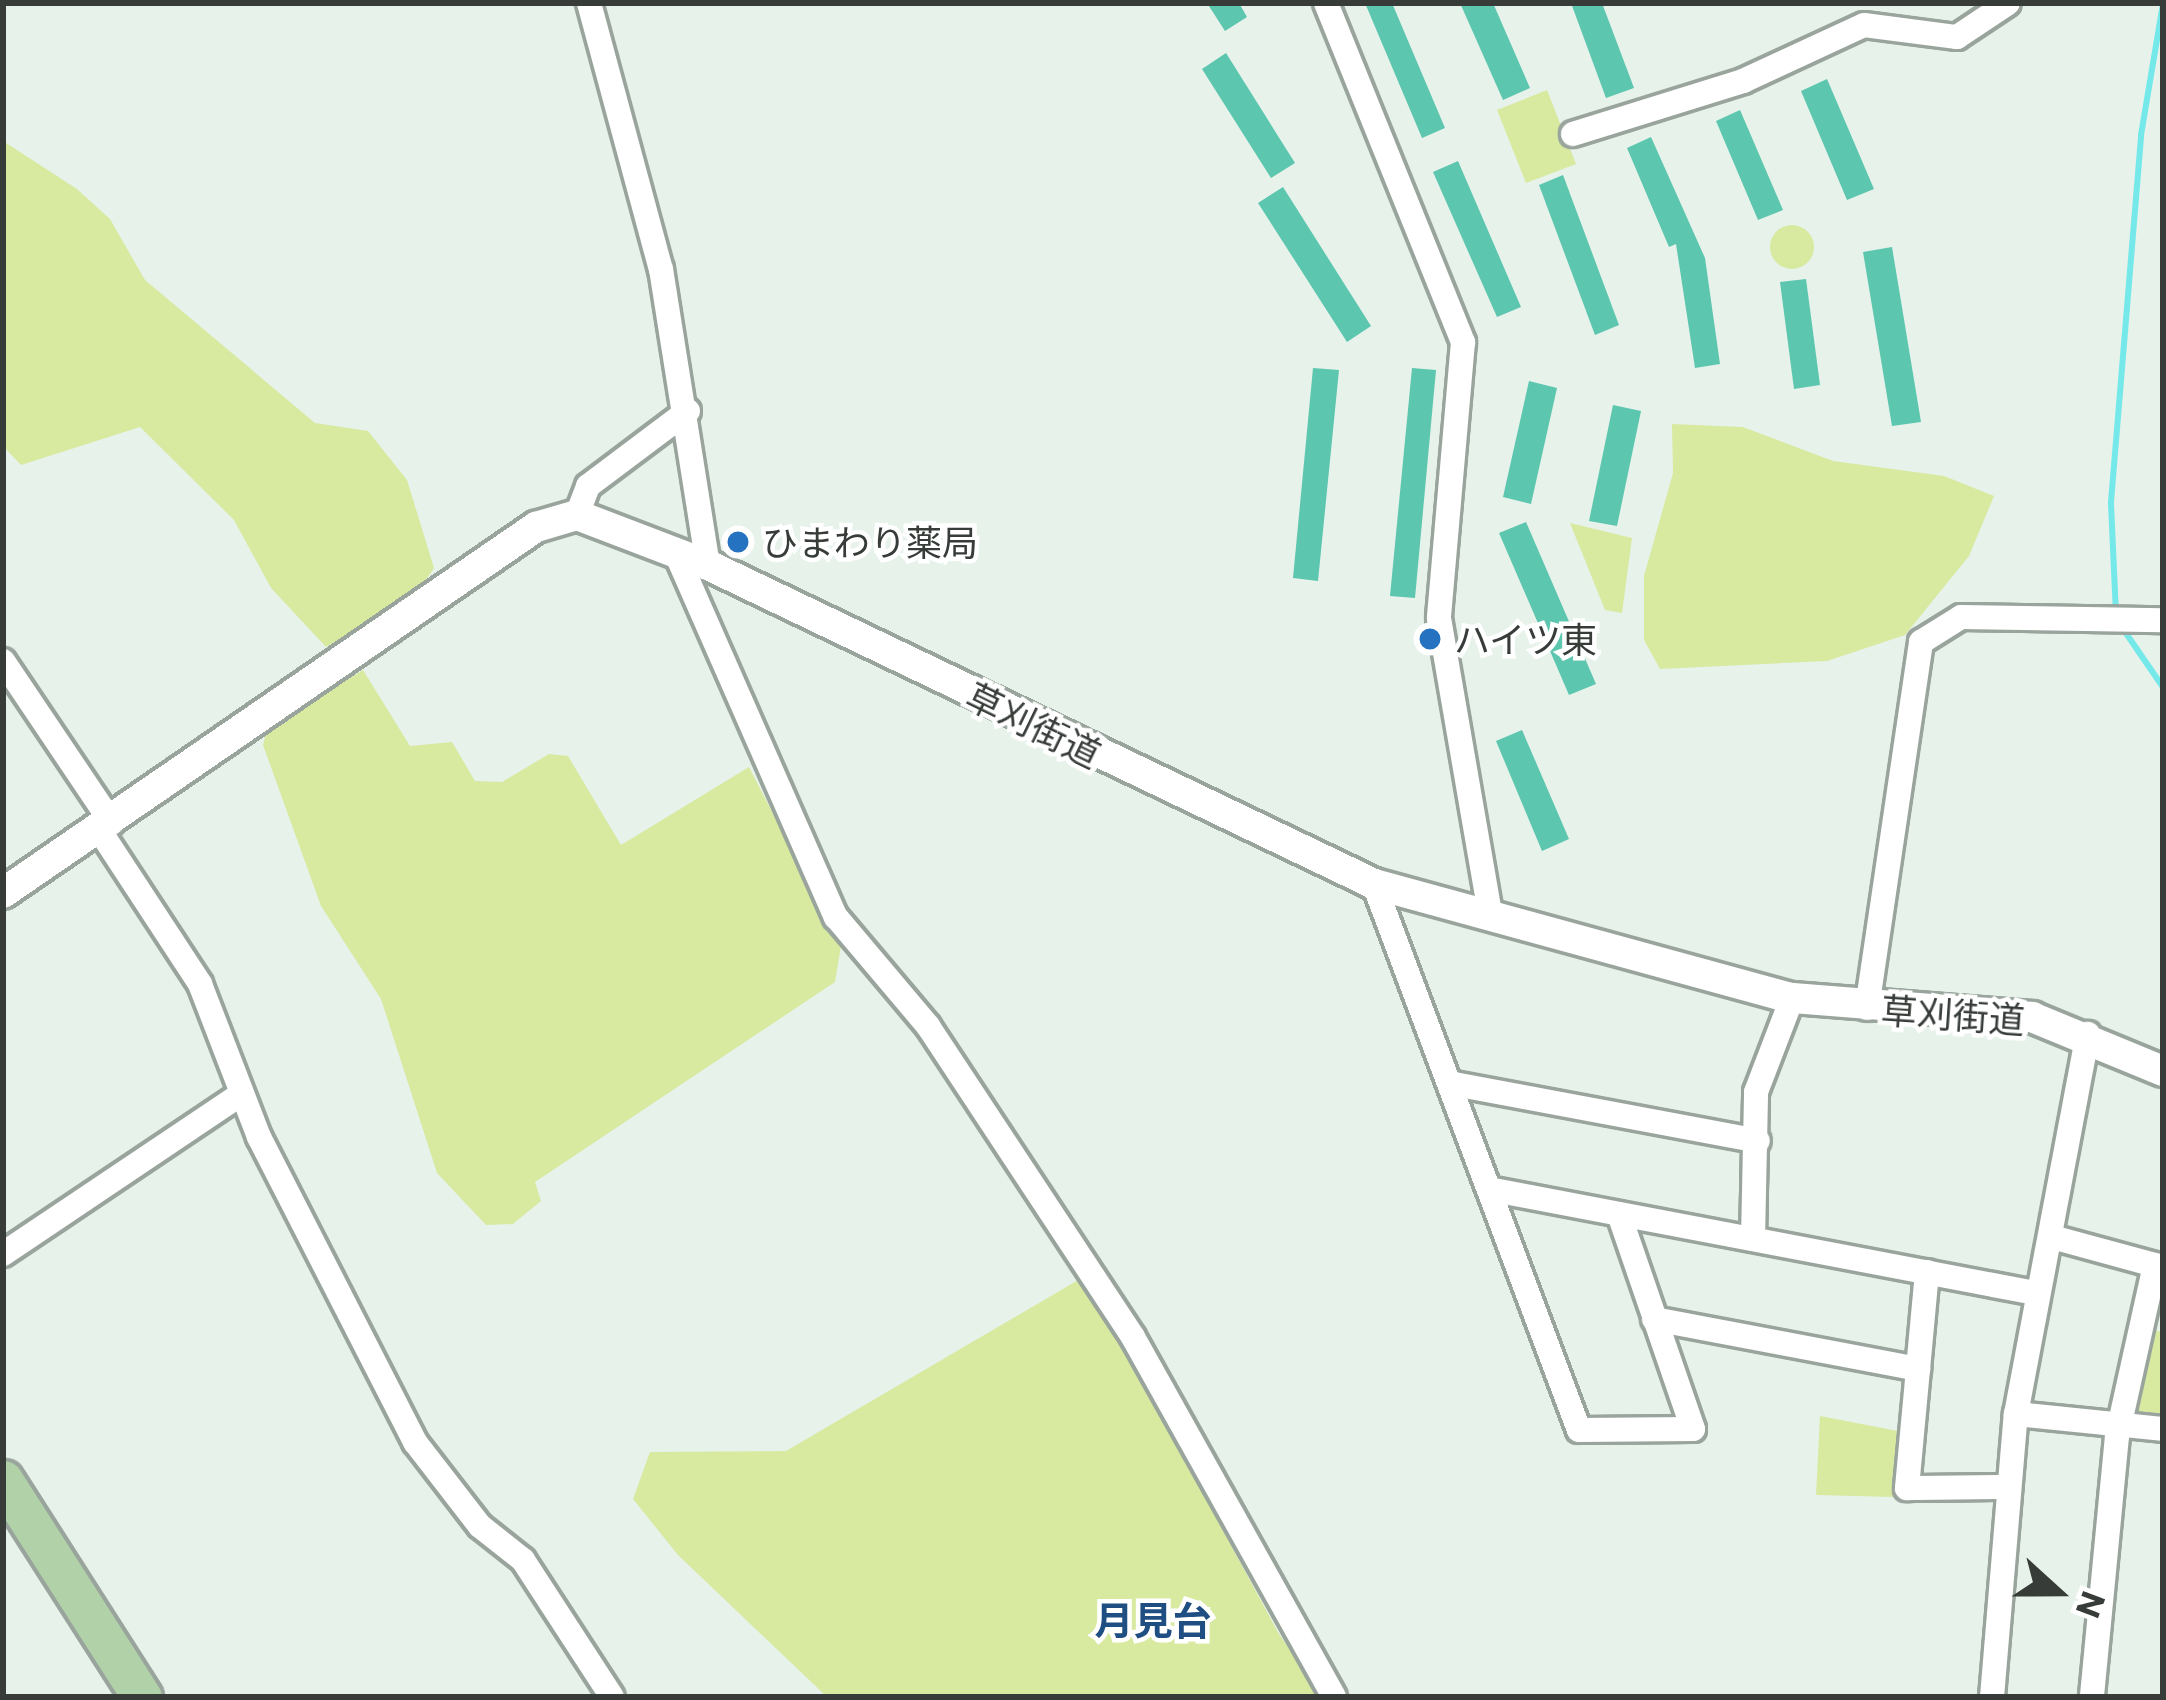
<!DOCTYPE html>
<meta charset="utf-8">
<style>
body{margin:0}
#map{position:relative;width:2166px;height:1700px;overflow:hidden;background:#e7f2eb;font-family:Commissioner,"Noto Sans JP",sans-serif}
div>[style]{position:absolute}
[style*='--x']{left:calc(var(--x)*1px);top:calc(var(--y)*1px);width:calc(var(--w)*1px);rotate:calc(var(--a)*1deg)}
.green>*{inset:0;background:#d7eaa0}
.round{border-radius:50%}
.stream>*{height:6px;margin:-3px;padding:0 3px;transform-origin:3px;border-radius:3px;background:#75e8e9}
.building>*{inset:0;background:#5cc6af}
.roads{filter:drop-shadow(3px 0 #99a49d) drop-shadow(-3px 0 #99a49d) drop-shadow(0 3px #99a49d) drop-shadow(0 -3px #99a49d)}
.minor>*{height:24px;margin:-12px;padding:0 12px;transform-origin:12px;border-radius:12px;background:#fff}
.tertiary>*{height:30px;margin:-15px;padding:0 15px;transform-origin:15px;border-radius:15px;background:#fff}
.primary>*{height:39px;margin:-19.5px;padding:0 19.5px;transform-origin:19.5px;border-radius:19.5px;background:#b1d1a8}
.dots>*{width:33px;height:33px;translate:-50% -50%;box-sizing:border-box;border:6px solid #fff;border-radius:50%}
span{translate:-50% -50%;white-space:nowrap;text-align:center;line-height:1.15;-webkit-text-stroke:9px #fff;paint-order:stroke}
.poi-label{font-size:36px;color:#373c39}
.left{translate:0 -50%;text-align:left}
.street-label{font-size:36px;color:#373c39}
.neighbourhood-label{font-size:39px;color:#1f4e82;font-weight:700}
.frame{position:absolute;inset:0;border:6px solid #373c39;pointer-events:none}
.north{position:absolute;left:1998px;top:1532px;width:120px;height:120px;-webkit-text-stroke:9px #fff;paint-order:stroke;rotate:111deg;font-size:33px;font-weight:700;line-height:48px;text-align:center;color:#373c39}
.north::after{content:'';display:block;margin:auto;width:42px;height:54px;background:#373c39;clip-path:polygon(50% 0,100% 100%,50% 72%,0 100%)}
</style>
<div id="map">
<div class="green">
<i style="clip-path:polygon(1547px 90px,1576px 164px,1526px 183px,1497px 110px)"></i>
<i style="clip-path:polygon(3px 141px,77px 189px,110px 219px,145px 280px,315px 423px,368px 431px,407px 480px,434px 568px,416px 595px,326px 647px,271px 588px,234px 520px,140px 427px,21px 465px,3px 446px)"></i>
<i class="round" style="left:1770px;top:225px;width:44px;height:44px"></i>
<i style="clip-path:polygon(1672px 424px,1743px 427px,1833px 461px,1944px 476px,1994px 496px,1969px 556px,1905px 635px,1827px 661px,1660px 669px,1644px 640px,1644px 576px,1673px 473px)"></i>
<i style="clip-path:polygon(1570px 523px,1632px 538px,1622px 613px,1605px 610px)"></i>
<i style="clip-path:polygon(363px 670px,410px 746px,452px 742px,475px 781px,502px 782px,549px 754px,568px 756px,621px 845px,749px 767px,841px 946px,835px 982px,535px 1182px,541px 1201px,513px 1224px,486px 1225px,437px 1173px,381px 999px,321px 906px,263px 745px,267px 729px)"></i>
<i style="clip-path:polygon(1085px 1276px,1279px 1634px,1324px 1697px,827px 1697px,678px 1555px,633px 1499px,650px 1452px,786px 1451px)"></i>
<i style="clip-path:polygon(2147px 1329px,2163px 1332px,2163px 1419px,2131px 1409px)"></i>
<i style="clip-path:polygon(1820px 1416px,1903px 1432px,1895px 1497px,1816px 1495px)"></i>
</div>
<div class="stream">
<i style="--x:2116;--y:614;--w:112;--a:-92.6"></i>
<i style="--x:2111;--y:502;--w:368;--a:-85.3"></i>
<i style="--x:2141;--y:135;--w:134;--a:-80.5"></i>
<i style="--x:2121;--y:626;--w:74;--a:55.5"></i>
</div>
<div class="building">
<i style="clip-path:polygon(1207px 3px,1239px 3px,1247px 17px,1225px 31px)"></i>
<i style="clip-path:polygon(1365px 3px,1392px 3px,1445px 128px,1422px 138px)"></i>
<i style="clip-path:polygon(1460px 3px,1493px 3px,1530px 88px,1503px 100px)"></i>
<i style="clip-path:polygon(1571px 3px,1602px 3px,1634px 88px,1606px 98px)"></i>
<i style="clip-path:polygon(1226px 53px,1295px 163px,1271px 178px,1202px 69px)"></i>
<i style="clip-path:polygon(1827px 79px,1874px 189px,1847px 200px,1801px 91px)"></i>
<i style="clip-path:polygon(1740px 110px,1783px 210px,1758px 220px,1716px 121px)"></i>
<i style="clip-path:polygon(1651px 137px,1705px 258px,1720px 364px,1695px 368px,1676px 244px,1669px 247px,1627px 148px)"></i>
<i style="clip-path:polygon(1458px 161px,1521px 307px,1497px 317px,1433px 172px)"></i>
<i style="clip-path:polygon(1563px 175px,1619px 325px,1595px 335px,1539px 185px)"></i>
<i style="clip-path:polygon(1283px 187px,1371px 326px,1347px 342px,1258px 203px)"></i>
<i style="clip-path:polygon(1892px 247px,1921px 422px,1892px 426px,1863px 252px)"></i>
<i style="clip-path:polygon(1806px 279px,1820px 385px,1794px 389px,1780px 282px)"></i>
<i style="clip-path:polygon(1313px 368px,1339px 370px,1318px 581px,1293px 578px)"></i>
<i style="clip-path:polygon(1412px 368px,1436px 370px,1415px 598px,1390px 596px)"></i>
<i style="clip-path:polygon(1529px 381px,1557px 388px,1531px 504px,1503px 497px)"></i>
<i style="clip-path:polygon(1613px 405px,1641px 411px,1617px 526px,1589px 521px)"></i>
<i style="clip-path:polygon(1526px 522px,1596px 684px,1569px 695px,1499px 533px)"></i>
<i style="clip-path:polygon(1522px 730px,1569px 839px,1542px 851px,1496px 741px)"></i>
</div>
<div class="roads">
<div class="minor">
<i style="--x:589;--y:3;--w:276;--a:74.9"></i>
<i style="--x:661;--y:269;--w:300;--a:81"></i>
<i style="--x:1326;--y:3;--w:366;--a:68"></i>
<i style="--x:1463;--y:342;--w:277;--a:95"></i>
<i style="--x:1439;--y:618;--w:305;--a:80.2"></i>
<i style="--x:1573;--y:134;--w:178;--a:-17.3"></i>
<i style="--x:1743;--y:81;--w:133;--a:-24.8"></i>
<i style="--x:1864;--y:25;--w:94;--a:7.4"></i>
<i style="--x:1957;--y:37;--w:61;--a:-33.7"></i>
<i style="--x:577;--y:515;--w:31;--a:-69"></i>
<i style="--x:588;--y:486;--w:125;--a:-36.9"></i>
<i style="--x:675;--y:551;--w:400;--a:66.3"></i>
<i style="--x:836;--y:917;--w:143;--a:49.8"></i>
<i style="--x:928;--y:1026;--w:372;--a:56.6"></i>
<i style="--x:1133;--y:1337;--w:412;--a:60.8"></i>
<i style="--x:3;--y:661;--w:195;--a:56.1"></i>
<i style="--x:100;--y:831;--w:183;--a:56.8"></i>
<i style="--x:200;--y:984;--w:164;--a:68.9"></i>
<i style="--x:259;--y:1137;--w:343;--a:62.9"></i>
<i style="--x:415;--y:1442;--w:106;--a:52.3"></i>
<i style="--x:480;--y:1526;--w:55;--a:38.3"></i>
<i style="--x:523;--y:1560;--w:163;--a:57"></i>
<i style="--x:1374;--y:884;--w:583;--a:69.42"></i>
<i style="--x:1579;--y:1430;--w:114;--a:-0.5"></i>
<i style="--x:1693;--y:1429;--w:227;--a:-109"></i>
<i style="--x:1867;--y:1008;--w:370;--a:-81.6"></i>
<i style="--x:1921;--y:642;--w:47;--a:-32"></i>
<i style="--x:1961;--y:617;--w:202;--a:0.9"></i>
<i style="--x:1454;--y:1084;--w:309;--a:10.6"></i>
<i style="--x:1494;--y:1190;--w:551;--a:10.78"></i>
<i style="--x:2052;--y:1237;--w:107;--a:15.2"></i>
<i style="--x:2155;--y:1265;--w:175;--a:102.5"></i>
<i style="--x:2117;--y:1436;--w:262;--a:95.5"></i>
<i style="--x:1753;--y:1239;--w:147;--a:-88.8"></i>
<i style="--x:1756;--y:1092;--w:101;--a:-69"></i>
<i style="--x:3;--y:1254;--w:285;--a:-33.9"></i>
<i style="--x:1927;--y:1272;--w:217;--a:95.3"></i>
<i style="--x:1907;--y:1488;--w:100;--a:-0.6"></i>
<i style="--x:1654;--y:1319;--w:269;--a:10.7"></i>
<i style="--x:2016;--y:1414;--w:148;--a:5.8"></i>
<i style="--x:1992;--y:1697;--w:284;--a:-85.2"></i>
<i style="--x:2016;--y:1414;--w:387;--a:-79.3"></i>
</div>
<div class="tertiary">
<i style="--x:3;--y:893;--w:647;--a:-34.48"></i>
<i style="--x:536;--y:527;--w:43;--a:-16.3"></i>
<i style="--x:577;--y:515;--w:140;--a:20.9"></i>
<i style="--x:708;--y:565;--w:738;--a:25.59"></i>
<i style="--x:1374;--y:884;--w:433;--a:15.3"></i>
<i style="--x:1792;--y:998;--w:241;--a:4.5"></i>
<i style="--x:2032;--y:1017;--w:142;--a:22.4"></i>
</div>
<div class="primary">
<i style="--x:3;--y:1480;--w:258;--a:57.4"></i>
</div>
</div>
<div class="dots">
<i style="left:738px;top:542px;background:#2572c1"></i>
<i style="left:1430px;top:639px;background:#2572c1"></i>
</div>
<div class="poi-label">
<span class="left" style="left:762px;top:542px">ひまわり薬局</span>
<span class="left" style="left:1454px;top:639px">ハイツ東</span>
</div>
<div class="street-label">
<span style="left:1034px;top:724px;rotate:26deg">草刈街道</span>
<span style="left:1953px;top:1014px;rotate:4deg">草刈街道</span>
</div>
<div class="neighbourhood-label">
<span style="left:1153px;top:1619px">月見台</span>
</div>
<div class="frame"></div>
<div class="north">N</div>
</div>
